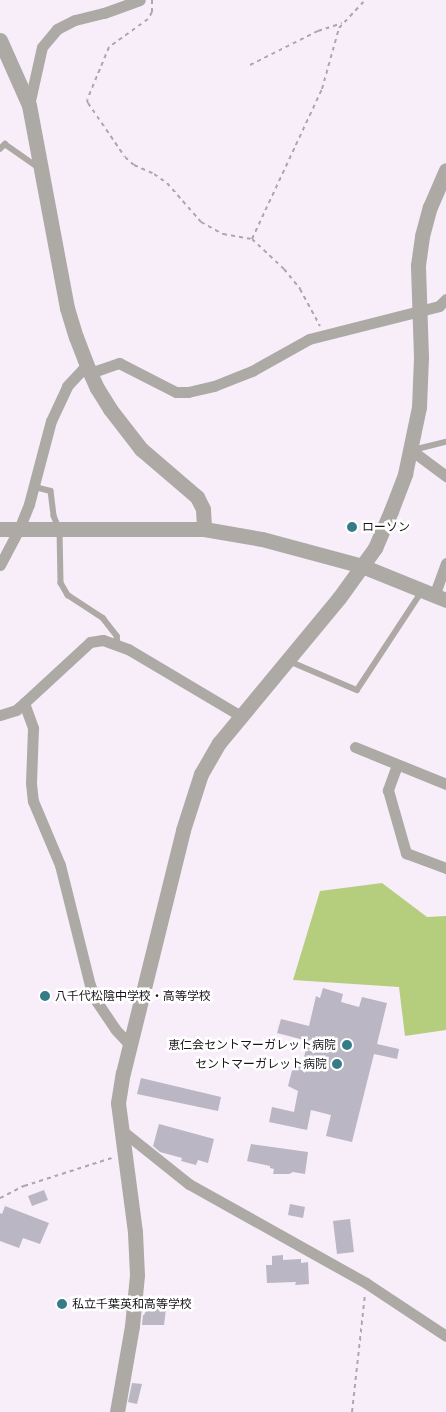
<!DOCTYPE html>
<meta charset="utf-8">
<style>
body{margin:0}
#map{position:relative;width:446px;height:1412px;overflow:hidden;background:#f7eef9;font-family:"Open Sans","Noto Sans JP",sans-serif}
div>[style]{position:absolute}
[style*='--x']{left:calc(var(--x)*1px);top:calc(var(--y)*1px);width:calc(var(--w)*1px);rotate:calc(var(--a)*1deg)}
.forest>*{inset:0;background:#b5ce7e}
.building>*{inset:0;background:#bbb6c3}
.path>*{height:2px;margin-top:-1px;transform-origin:0;background:repeating-linear-gradient(90deg,#ada6af 0 4px,transparent 0 8px)}
.service>*{height:5.5px;margin:-2.75px;padding:0 2.75px;transform-origin:2.75px;border-radius:2.75px;background:#adaaa5}
.minor>*{height:11px;margin:-5.5px;padding:0 5.5px;transform-origin:5.5px;border-radius:5.5px;background:#adaaa5}
.tertiary>*{height:15px;margin:-7.5px;padding:0 7.5px;transform-origin:7.5px;border-radius:7.5px;background:#adaaa5}
.dots>*{width:14px;height:14px;translate:-50% -50%;box-sizing:border-box;border:2px solid #fff;border-radius:50%}
span{translate:-50% -50%;white-space:nowrap;text-align:center;line-height:1.15;-webkit-text-stroke:5px #fff;paint-order:stroke}
.poi-label{font-size:12px;color:#181519}
.left{translate:0 -50%;text-align:left}
.right{translate:-100% -50%;text-align:right}
</style>
<div id="map">
<div class="forest">
<i style="clip-path:polygon(382px 883px,427px 917px,446px 916px,446px 1030px,405px 1036px,399px 987px,293px 980px,320px 891px)"></i>
</div>
<div class="building">
<i style="clip-path:polygon(323px 988px,343px 994px,341px 1002px,359px 1007px,362px 997px,387px 1003px,377px 1044px,399px 1049px,397px 1059px,374px 1054px,352px 1142px,326px 1136px,331px 1115px,311px 1110px,307px 1130px,269px 1122px,272px 1107px,294px 1112px,298px 1091px,288px 1086px,294px 1063px,302px 1065px,308px 1041px,277px 1033px,281px 1019px,309px 1026px,316px 996px,320px 998px)"></i>
<i style="clip-path:polygon(141px 1078px,221px 1097px,218px 1111px,137px 1094px)"></i>
<i style="clip-path:polygon(159px 1124px,214px 1139px,208px 1163px,198px 1160px,196px 1165px,181px 1161px,182px 1158px,160px 1152px,153px 1146px)"></i>
<i style="clip-path:polygon(251px 1144px,308px 1152px,305px 1174px,293px 1172px,289px 1174px,273px 1174px,274px 1169px,270px 1168px,270px 1166px,247px 1161px)"></i>
<i style="clip-path:polygon(44px 1190px,48px 1200px,32px 1206px,28px 1196px)"></i>
<i style="clip-path:polygon(290px 1204px,305px 1207px,303px 1218px,288px 1215px)"></i>
<i style="clip-path:polygon(5px 1206px,49px 1223px,40px 1244px,23px 1238px,19px 1248px,0 1241px,0 1213px,2px 1214px)"></i>
<i style="clip-path:polygon(350px 1219px,354px 1252px,337px 1254px,333px 1221px)"></i>
<i style="clip-path:polygon(283px 1255px,283px 1260px,301px 1259px,301px 1263px,308px 1262px,309px 1284px,295px 1285px,296px 1282px,267px 1283px,266px 1265px,272px 1265px,272px 1256px)"></i>
<i style="clip-path:polygon(148px 1307px,166px 1309px,164px 1325px,142px 1325px,143px 1315px,144px 1315px)"></i>
<i style="clip-path:polygon(132px 1383px,142px 1384px,137px 1404px,128px 1402px)"></i>
</div>
<div class="path">
<i style="--x:152;--y:0;--w:12;--a:90"></i>
<i style="--x:152;--y:12;--w:8;--a:120"></i>
<i style="--x:148;--y:19;--w:48;--a:144.3"></i>
<i style="--x:109;--y:47;--w:57;--a:112.5"></i>
<i style="--x:87;--y:100;--w:3;--a:72"></i>
<i style="--x:88;--y:103;--w:65;--a:55.6"></i>
<i style="--x:125;--y:157;--w:12;--a:42"></i>
<i style="--x:134;--y:165;--w:22;--a:24"></i>
<i style="--x:154;--y:174;--w:16;--a:35"></i>
<i style="--x:167;--y:183;--w:52;--a:48.9"></i>
<i style="--x:201;--y:222;--w:25;--a:29"></i>
<i style="--x:223;--y:234;--w:29;--a:10"></i>
<i style="--x:252;--y:239;--w:44;--a:43.2"></i>
<i style="--x:284;--y:269;--w:26;--a:51"></i>
<i style="--x:300;--y:289;--w:42;--a:61.6"></i>
<i style="--x:250;--y:65;--w:76;--a:-26.6"></i>
<i style="--x:318;--y:31;--w:25;--a:-18"></i>
<i style="--x:252;--y:239;--w:166;--a:-65"></i>
<i style="--x:322;--y:89;--w:63;--a:-74.4"></i>
<i style="--x:339;--y:28;--w:38;--a:-47"></i>
<i style="--x:0;--y:1198;--w:27;--a:-27"></i>
<i style="--x:24;--y:1186;--w:92;--a:-17.7"></i>
<i style="--x:352;--y:1412;--w:118;--a:-83.7"></i>
</div>
<div class="service">
<i style="--x:0;--y:149;--w:7;--a:-45"></i>
<i style="--x:5;--y:144;--w:39;--a:35"></i>
<i style="--x:413;--y:450;--w:34;--a:-14"></i>
<i style="--x:35;--y:487;--w:16;--a:14"></i>
<i style="--x:51;--y:491;--w:25;--a:83"></i>
<i style="--x:54;--y:516;--w:15;--a:67"></i>
<i style="--x:60;--y:530;--w:53;--a:88.9"></i>
<i style="--x:61;--y:583;--w:14;--a:60"></i>
<i style="--x:68;--y:595;--w:42;--a:33.3"></i>
<i style="--x:103;--y:618;--w:23;--a:52"></i>
<i style="--x:117;--y:636;--w:8;--a:83"></i>
<i style="--x:289;--y:661;--w:74;--a:23.1"></i>
<i style="--x:357;--y:690;--w:118;--a:-56.7"></i>
</div>
<div class="minor">
<i style="--x:29;--y:105;--w:59;--a:-77.4"></i>
<i style="--x:42;--y:47;--w:23;--a:-50"></i>
<i style="--x:57;--y:29;--w:20;--a:-27"></i>
<i style="--x:75;--y:20;--w:30;--a:-14"></i>
<i style="--x:104;--y:13;--w:38;--a:-20"></i>
<i style="--x:90;--y:373;--w:31;--a:-19"></i>
<i style="--x:119;--y:363;--w:64;--a:27"></i>
<i style="--x:176;--y:392;--w:12;--a:0"></i>
<i style="--x:188;--y:392;--w:27;--a:-13"></i>
<i style="--x:214;--y:386;--w:41;--a:-21.5"></i>
<i style="--x:252;--y:371;--w:65;--a:-29.3"></i>
<i style="--x:309;--y:339;--w:134;--a:-14.2"></i>
<i style="--x:439;--y:306;--w:10;--a:-45"></i>
<i style="--x:411;--y:450;--w:44;--a:36.6"></i>
<i style="--x:0;--y:565;--w:41;--a:-62.2"></i>
<i style="--x:19;--y:529;--w:27;--a:-68"></i>
<i style="--x:29;--y:504;--w:86;--a:-75.2"></i>
<i style="--x:51;--y:421;--w:38;--a:-65"></i>
<i style="--x:67;--y:386;--w:22;--a:-47"></i>
<i style="--x:82;--y:370;--w:6;--a:-18"></i>
<i style="--x:434;--y:596;--w:35;--a:-70"></i>
<i style="--x:24;--y:703;--w:27;--a:70"></i>
<i style="--x:33;--y:728;--w:55;--a:92.1"></i>
<i style="--x:31;--y:783;--w:18;--a:84"></i>
<i style="--x:33;--y:801;--w:69;--a:67.1"></i>
<i style="--x:60;--y:865;--w:124;--a:76"></i>
<i style="--x:90;--y:985;--w:18;--a:68"></i>
<i style="--x:97;--y:1002;--w:32;--a:56"></i>
<i style="--x:115;--y:1029;--w:22;--a:47"></i>
<i style="--x:0;--y:715;--w:17;--a:-17"></i>
<i style="--x:16;--y:710;--w:11;--a:-41"></i>
<i style="--x:24;--y:703;--w:90;--a:-42.7"></i>
<i style="--x:90;--y:642;--w:13;--a:-9"></i>
<i style="--x:103;--y:640;--w:27;--a:20"></i>
<i style="--x:128;--y:649;--w:131;--a:30.7"></i>
<i style="--x:355;--y:747;--w:98;--a:22.1"></i>
<i style="--x:397;--y:765;--w:27;--a:110"></i>
<i style="--x:388;--y:790;--w:66;--a:74.1"></i>
<i style="--x:406;--y:853;--w:43;--a:20.6"></i>
<i style="--x:120;--y:1129;--w:88;--a:38.6"></i>
<i style="--x:189;--y:1184;--w:203;--a:29.2"></i>
<i style="--x:366;--y:1283;--w:96;--a:33.5"></i>
</div>
<div class="tertiary">
<i style="--x:0;--y:40;--w:71;--a:66"></i>
<i style="--x:29;--y:105;--w:207;--a:79.4"></i>
<i style="--x:67;--y:308;--w:30;--a:73"></i>
<i style="--x:76;--y:337;--w:33;--a:69"></i>
<i style="--x:88;--y:368;--w:22;--a:66"></i>
<i style="--x:97;--y:388;--w:25;--a:58"></i>
<i style="--x:110;--y:409;--w:51;--a:52.2"></i>
<i style="--x:141;--y:449;--w:74;--a:40.6"></i>
<i style="--x:197;--y:497;--w:13;--a:63"></i>
<i style="--x:203;--y:509;--w:20;--a:87"></i>
<i style="--x:0;--y:529;--w:204;--a:0"></i>
<i style="--x:204;--y:529;--w:59;--a:9.8"></i>
<i style="--x:262;--y:539;--w:104;--a:15.1"></i>
<i style="--x:362;--y:566;--w:91;--a:22"></i>
<i style="--x:117;--y:1412;--w:87;--a:-80.1"></i>
<i style="--x:132;--y:1326;--w:51;--a:-84.4"></i>
<i style="--x:137;--y:1275;--w:43;--a:-92.7"></i>
<i style="--x:135;--y:1232;--w:130;--a:-97.5"></i>
<i style="--x:118;--y:1103;--w:30;--a:-81"></i>
<i style="--x:123;--y:1073;--w:250;--a:-76.1"></i>
<i style="--x:183;--y:830;--w:59;--a:-72.2"></i>
<i style="--x:201;--y:774;--w:36;--a:-60"></i>
<i style="--x:219;--y:743;--w:188;--a:-50.4"></i>
<i style="--x:339;--y:598;--w:62;--a:-54.2"></i>
<i style="--x:375;--y:548;--w:40;--a:-66.6"></i>
<i style="--x:391;--y:511;--w:40;--a:-69"></i>
<i style="--x:405;--y:474;--w:68;--a:-78.2"></i>
<i style="--x:419;--y:407;--w:50;--a:-87.7"></i>
<i style="--x:421;--y:357;--w:92;--a:-91.9"></i>
<i style="--x:418;--y:265;--w:29;--a:-82"></i>
<i style="--x:422;--y:236;--w:30;--a:-75"></i>
<i style="--x:430;--y:207;--w:40;--a:-66.6"></i>
</div>
<div class="dots">
<i style="left:352px;top:527px;background:#357c87"></i>
<i style="left:45px;top:996px;background:#357c87"></i>
<i style="left:347px;top:1045px;background:#357c87"></i>
<i style="left:337px;top:1064px;background:#357c87"></i>
<i style="left:62px;top:1304px;background:#357c87"></i>
</div>
<div class="poi-label">
<span class="left" style="left:362px;top:527px">ローソン</span>
<span class="left" style="left:55px;top:996px">八千代松陰中学校・高等学校</span>
<span class="right" style="left:336px;top:1045px">恵仁会セントマーガレット病院</span>
<span class="right" style="left:327px;top:1064px">セントマーガレット病院</span>
<span class="left" style="left:72px;top:1304px">私立千葉英和高等学校</span>
</div>
</div>
